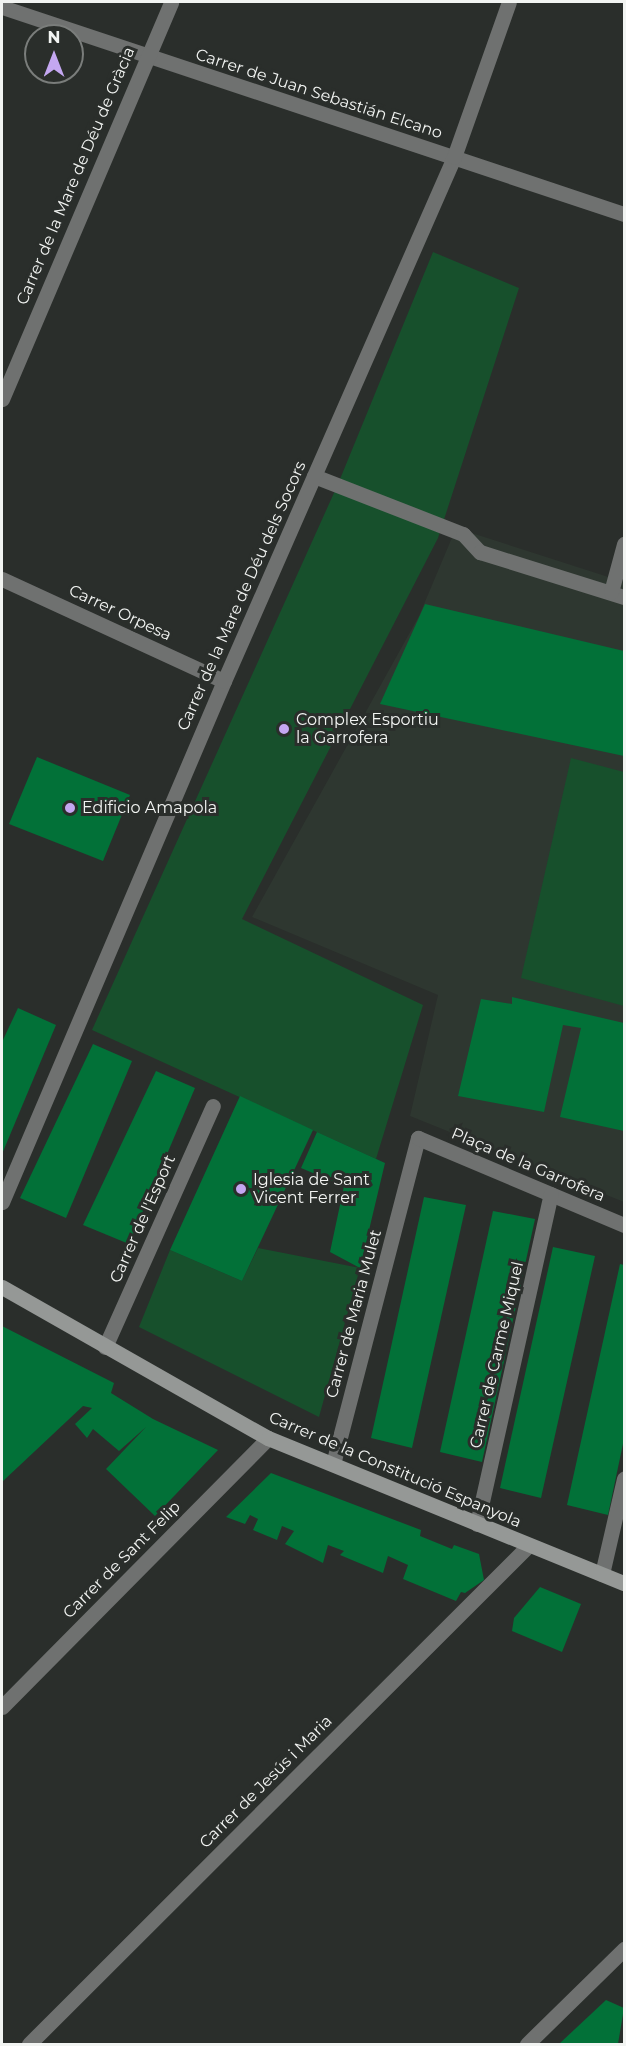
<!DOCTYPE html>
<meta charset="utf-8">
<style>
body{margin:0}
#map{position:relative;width:626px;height:2046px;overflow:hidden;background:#2a2e2b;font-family:Montserrat,sans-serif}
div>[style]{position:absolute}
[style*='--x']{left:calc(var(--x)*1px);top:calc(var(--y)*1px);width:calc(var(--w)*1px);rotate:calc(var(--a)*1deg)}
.built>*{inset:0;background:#2e3730}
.green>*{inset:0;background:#17502c}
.building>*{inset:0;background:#027138}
.street>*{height:15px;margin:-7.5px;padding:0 7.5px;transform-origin:7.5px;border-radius:7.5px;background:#6f7170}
.secondary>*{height:15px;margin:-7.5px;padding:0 7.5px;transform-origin:7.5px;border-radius:7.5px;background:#959896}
.dots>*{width:16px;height:16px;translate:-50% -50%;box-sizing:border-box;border:3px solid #2a2e2b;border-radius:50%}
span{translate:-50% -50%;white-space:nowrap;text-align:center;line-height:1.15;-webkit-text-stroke:6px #2a2e2b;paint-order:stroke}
.street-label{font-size:16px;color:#f2f4f2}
.poi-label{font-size:16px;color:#f2f4f2}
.left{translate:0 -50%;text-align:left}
.frame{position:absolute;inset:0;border:3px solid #f2f4f2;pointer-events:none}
.north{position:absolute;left:24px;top:24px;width:60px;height:60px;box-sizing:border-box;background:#2a2e2b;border:2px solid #7a7d7b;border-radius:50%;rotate:0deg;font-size:16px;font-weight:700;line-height:24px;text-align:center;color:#f2f4f2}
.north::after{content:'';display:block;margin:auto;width:21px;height:27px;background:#c4a7f1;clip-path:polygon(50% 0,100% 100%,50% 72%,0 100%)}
</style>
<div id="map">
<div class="built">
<i style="clip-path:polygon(456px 528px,624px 582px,624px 1202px,410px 1116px,438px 995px,252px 917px,419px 616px)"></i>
</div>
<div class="green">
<i style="clip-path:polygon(433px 252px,519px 288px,438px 538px,242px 919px,423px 1005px,376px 1159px,92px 1030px,338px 484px)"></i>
<i style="clip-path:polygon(571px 758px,624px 772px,624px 1006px,521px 978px)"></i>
<i style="clip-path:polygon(258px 1248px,360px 1268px,319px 1417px,139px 1327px,170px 1250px,242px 1281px)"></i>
</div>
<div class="building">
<i style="clip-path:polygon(425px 604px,624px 651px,624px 756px,380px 704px)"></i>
<i style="clip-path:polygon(37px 757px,130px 795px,103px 861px,9px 824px)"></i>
<i style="clip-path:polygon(512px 997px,624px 1023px,624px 1131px,560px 1117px,581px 1028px,563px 1025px,544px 1112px,458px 1096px,481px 999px,512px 1004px)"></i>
<i style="clip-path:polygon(18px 1008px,56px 1025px,2px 1154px,2px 1042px)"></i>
<i style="clip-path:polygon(93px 1044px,132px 1061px,66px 1218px,20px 1198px)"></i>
<i style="clip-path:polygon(156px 1071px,195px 1088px,129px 1244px,83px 1225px)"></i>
<i style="clip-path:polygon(240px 1096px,313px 1130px,242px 1281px,170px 1250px)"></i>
<i style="clip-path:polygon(317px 1132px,385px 1163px,360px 1268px,330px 1252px,344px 1186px,301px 1168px)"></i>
<i style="clip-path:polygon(424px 1197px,466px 1205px,412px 1448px,371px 1438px)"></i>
<i style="clip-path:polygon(493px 1211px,535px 1219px,482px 1462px,440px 1452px)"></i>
<i style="clip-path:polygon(553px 1247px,595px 1256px,541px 1498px,500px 1488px)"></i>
<i style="clip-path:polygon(620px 1264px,624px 1265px,624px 1439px,608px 1515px,567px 1505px)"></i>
<i style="clip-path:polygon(2px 1326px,114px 1383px,111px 1393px,153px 1419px,218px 1450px,155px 1516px,106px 1469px,146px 1427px,119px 1451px,93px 1429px,87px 1438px,75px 1424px,92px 1408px,83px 1406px,2px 1482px)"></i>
<i style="clip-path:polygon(271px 1473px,421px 1530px,420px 1536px,452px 1549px,454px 1545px,479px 1554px,484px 1580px,465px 1593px,461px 1592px,456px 1601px,403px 1579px,408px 1565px,388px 1556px,383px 1573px,340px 1555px,344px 1551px,328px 1545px,323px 1563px,285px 1544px,294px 1531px,282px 1526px,277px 1540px,253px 1530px,258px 1519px,250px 1515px,245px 1524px,226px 1517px)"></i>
<i style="clip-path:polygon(540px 1587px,581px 1604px,562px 1652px,512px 1631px,514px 1618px)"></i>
<i style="clip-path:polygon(606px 2000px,624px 2008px,618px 2044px,559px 2044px)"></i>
</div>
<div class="street">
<i style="--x:2;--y:7;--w:656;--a:18.41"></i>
<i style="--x:2;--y:399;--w:431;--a:-66.9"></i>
<i style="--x:314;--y:476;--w:160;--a:21.3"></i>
<i style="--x:463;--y:534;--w:25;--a:47"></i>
<i style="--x:480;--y:552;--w:151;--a:17.4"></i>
<i style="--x:2;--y:579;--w:244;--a:24.7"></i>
<i style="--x:611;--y:592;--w:50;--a:-74.8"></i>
<i style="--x:2;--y:1202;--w:566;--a:-66.92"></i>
<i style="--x:224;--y:681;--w:572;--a:-66.3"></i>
<i style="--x:454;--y:157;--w:164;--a:-70.5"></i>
<i style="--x:105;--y:1347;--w:264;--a:-65.9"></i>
<i style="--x:333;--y:1464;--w:337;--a:-75.4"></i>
<i style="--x:418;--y:1138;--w:224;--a:22.9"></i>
<i style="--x:477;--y:1524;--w:338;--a:-77.4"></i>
<i style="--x:602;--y:1574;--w:98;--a:-77"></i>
<i style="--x:2;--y:1707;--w:378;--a:-45.3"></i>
<i style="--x:29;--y:2044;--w:706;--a:-44.94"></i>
<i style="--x:527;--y:2044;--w:136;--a:-44.4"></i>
</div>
<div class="secondary">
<i style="--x:2;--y:1287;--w:306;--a:29.6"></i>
<i style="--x:268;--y:1438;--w:384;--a:22.2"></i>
</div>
<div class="dots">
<i style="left:284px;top:729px;background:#c4a7f1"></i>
<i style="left:70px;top:808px;background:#c4a7f1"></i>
<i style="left:241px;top:1189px;background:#c4a7f1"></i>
</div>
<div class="street-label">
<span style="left:319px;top:94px;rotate:18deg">Carrer de Juan Sebastián Elcano</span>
<span style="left:76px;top:176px;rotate:-67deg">Carrer de la Mare de Déu de Gràcia</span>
<span style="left:242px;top:596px;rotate:-66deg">Carrer de la Mare de Déu dels Socors</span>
<span style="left:120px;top:613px;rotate:25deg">Carrer Orpesa</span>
<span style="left:528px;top:1165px;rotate:23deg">Plaça de la Garrofera</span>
<span style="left:143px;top:1219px;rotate:-66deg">Carrer de l'Esport</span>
<span style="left:354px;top:1314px;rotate:-75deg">Carrer de Maria Mulet</span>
<span style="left:497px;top:1355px;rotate:-77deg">Carrer de Carme Miquel</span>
<span style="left:395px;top:1470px;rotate:23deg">Carrer de la Constitució Espanyola</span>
<span style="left:122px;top:1560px;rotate:-45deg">Carrer de Sant Felip</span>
<span style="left:266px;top:1782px;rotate:-45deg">Carrer de Jesús i Maria</span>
</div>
<div class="poi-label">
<span class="left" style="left:296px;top:729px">Complex Esportiu<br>la Garrofera</span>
<span class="left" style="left:82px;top:808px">Edificio Amapola</span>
<span class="left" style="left:253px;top:1189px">Iglesia de Sant<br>Vicent Ferrer</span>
</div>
<div class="frame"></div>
<div class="north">N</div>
</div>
